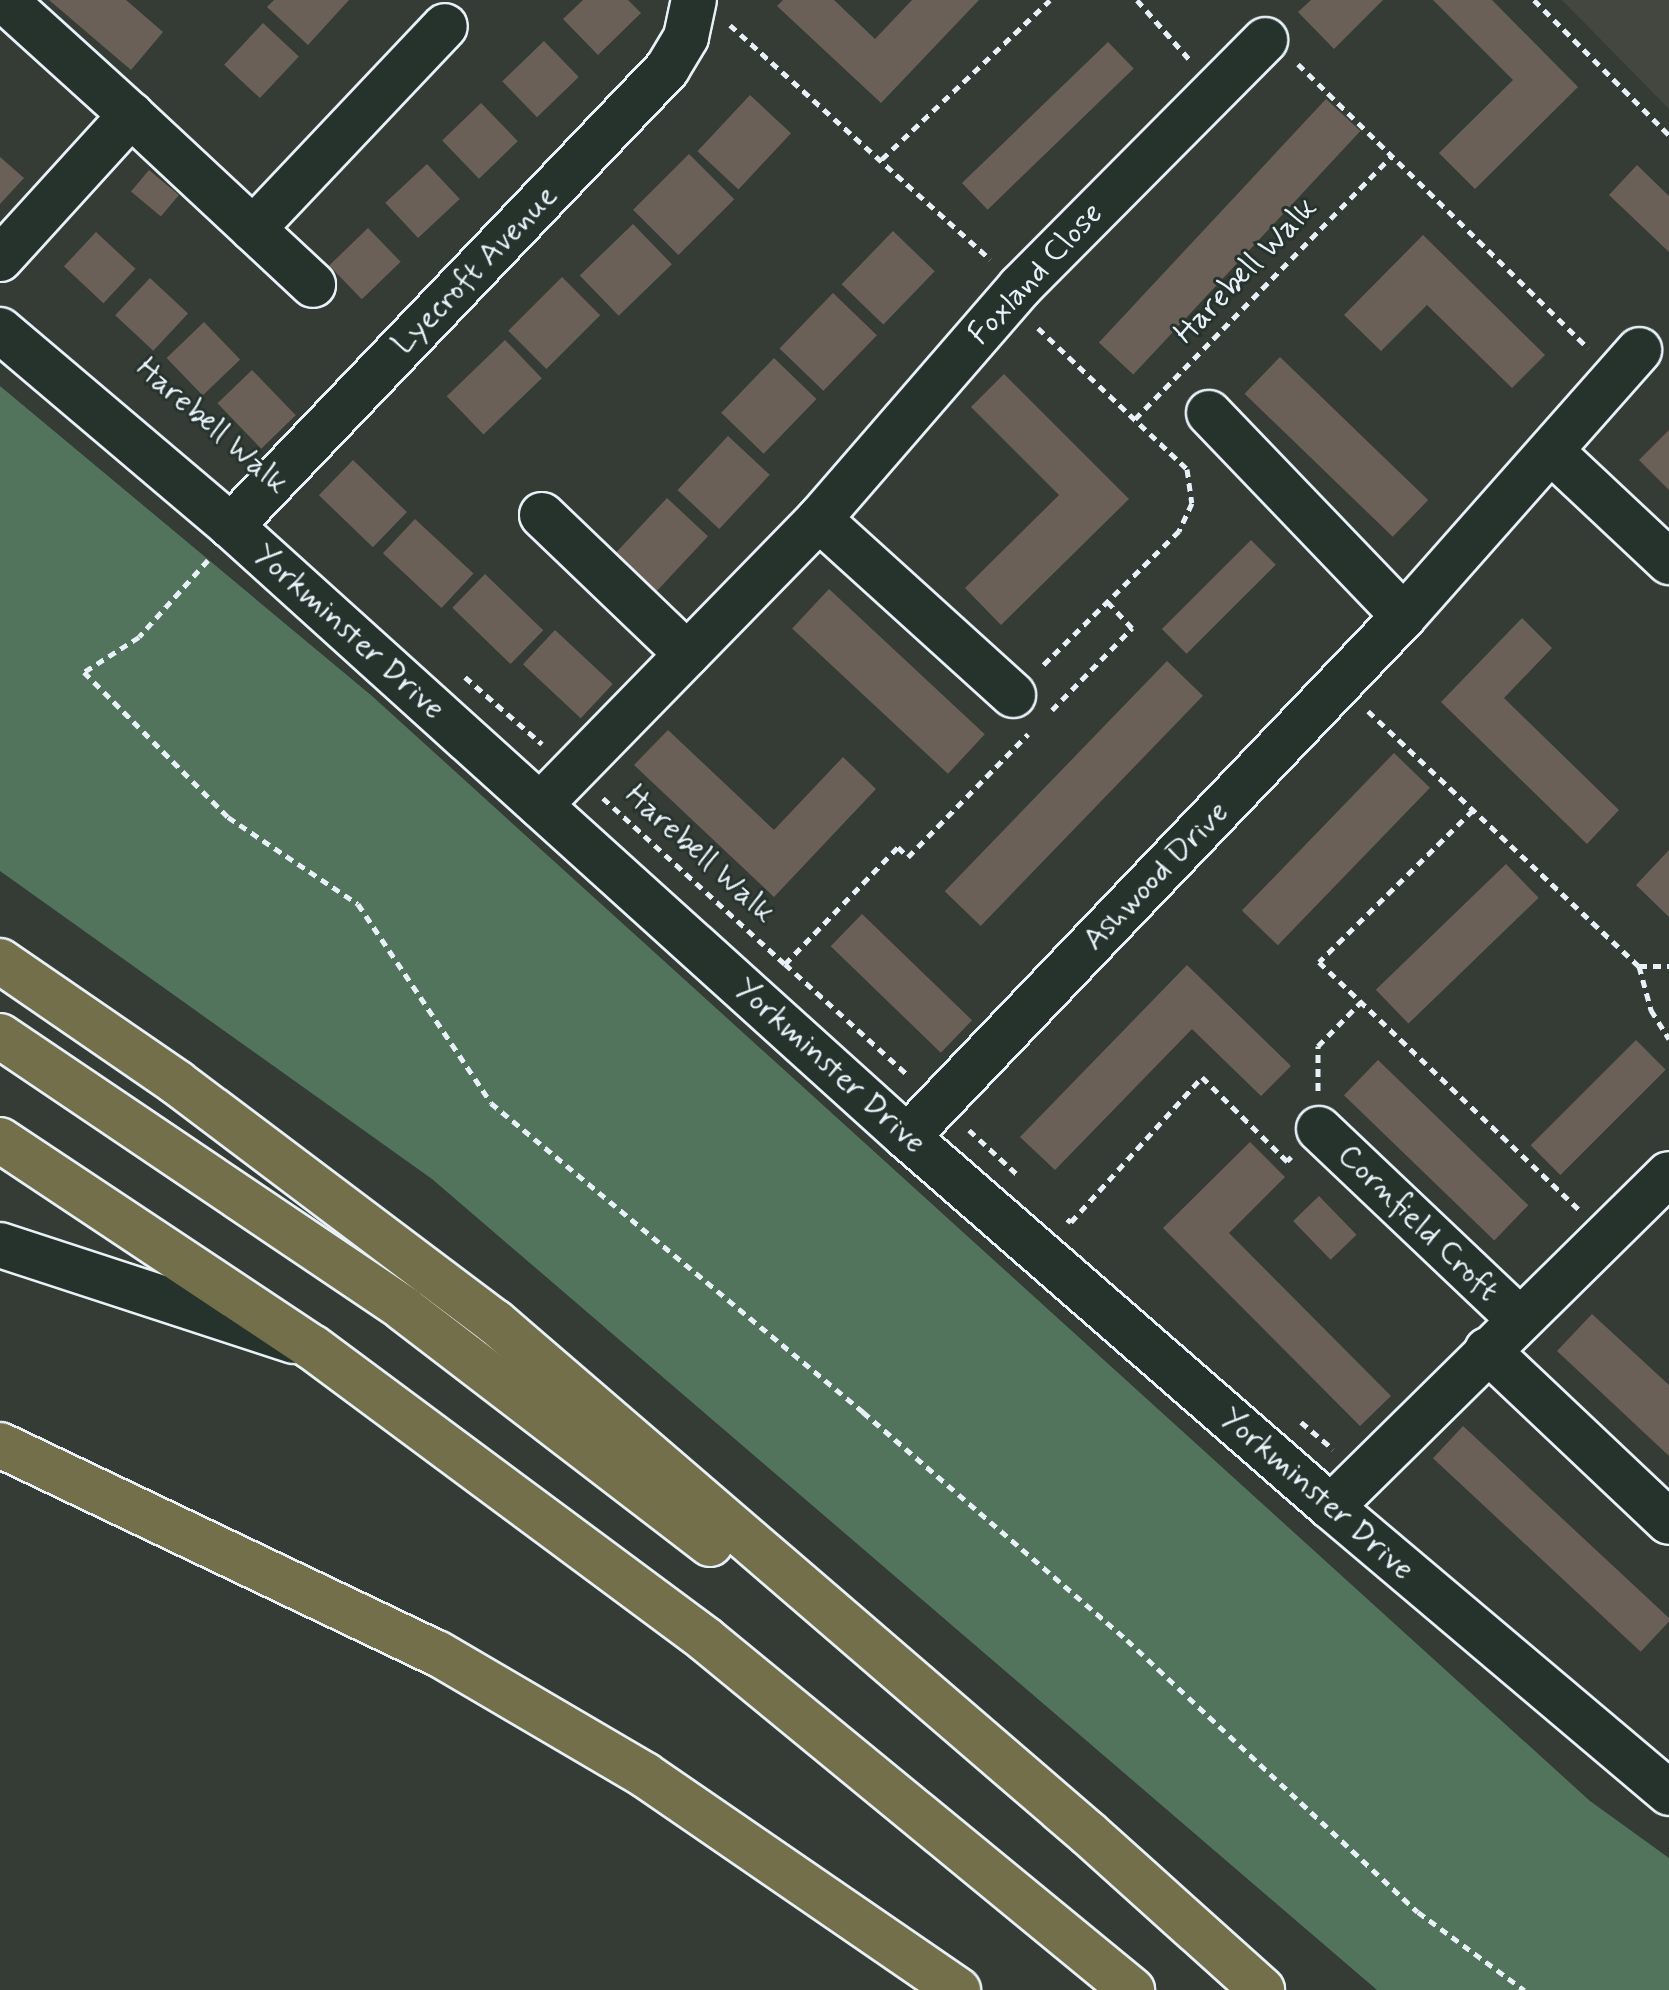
<!DOCTYPE html>
<html>
<head>
<meta charset="utf-8">
<style>
  body { margin:0 }
  #map { position:relative; width:1669px; height:1990px; overflow:hidden; background:#343c35; font-family:Mynerve,sans-serif }
  div>[style] { position:absolute }
  [style*='--x'] { left:calc(var(--x)*1px); top:calc(var(--y)*1px); width:calc(var(--w)*1px); rotate:calc(var(--a)*1deg) }
  .built>* { inset:0; background:#44473f }
  .green>* { inset:0; background:#52735c }
  .building>* { inset:0; background:#6b6057; transform-origin:0 0 }
  .path>* { height:5px; margin-top:-2.5px; transform-origin:0; background:repeating-linear-gradient(90deg,#e8f1f8 0 8px,transparent 0 14px) }
  .roads { filter:drop-shadow(2px 0 #e8f1f8) drop-shadow(-2px 0 #e8f1f8) drop-shadow(0 2px #e8f1f8) drop-shadow(0 -2px #e8f1f8) }
  .minor>* { height:44px; margin:-22px; padding:0 22px; transform-origin:22px; border-radius:22px; background:#26332d }
  .highway>* { height:44px; margin:-22px; padding:0 22px; transform-origin:22px; border-radius:22px; background:#726f4a }
  span { translate:-50% -50%; white-space:nowrap; text-align:center; line-height:1.15; -webkit-text-stroke:6px #26332d; paint-order:stroke }
  .street-label { font-size:32px; color:#e8f1f8 }
</style>
</head>
<body>
<div id="map">
  <div class="built">
    <div style="clip-path:polygon(1562px 0,1669px 0,1669px 109px)"></div>
  </div>
  <div class="green">
    <div style="clip-path:polygon(0 386px,372px 696px,1590px 1801px,1669px 1858px,1669px 1990px,1377px 1990px,432px 1179px,0 871px)"></div>
  </div>
  <div class="building">
    <div style="clip-path:polygon(49px 0,126px 0,163px 32px,131px 70px)"></div>
    <div style="clip-path:polygon(274px 0,349px 0,308px 45px,267px 7px)"></div>
    <div style="clip-path:polygon(583px 0,628px 0,641px 13px,598px 55px,563px 19px)"></div>
    <div style="clip-path:polygon(783px 0,834px 0,875px 39px,912px 0,979px 0,881px 103px,777px 6px)"></div>
    <div style="clip-path:polygon(1311px 0,1383px 0,1334px 49px,1298px 12px)"></div>
    <div style="clip-path:polygon(1433px 0,1492px 0,1578px 87px,1475px 189px,1439px 153px,1513px 80px)"></div>
    <div style="left:263px;top:23px;width:49px;height:57px;rotate:43deg"></div>
    <div style="left:544px;top:41px;width:50px;height:58px;rotate:46deg"></div>
    <div style="left:1108px;top:42px;width:37px;height:203px;rotate:46deg"></div>
    <div style="left:750px;top:95px;width:56px;height:77px;rotate:43deg"></div>
    <div style="left:1326px;top:99px;width:47px;height:333px;rotate:43deg"></div>
    <div style="left:481px;top:103px;width:53px;height:54px;rotate:46deg"></div>
    <div style="left:689px;top:154px;width:64px;height:79px;rotate:45deg"></div>
    <div style="clip-path:polygon(0 157px,24px 178px,0 204px)"></div>
    <div style="left:427px;top:164px;width:48px;height:57px;rotate:47deg"></div>
    <div style="clip-path:polygon(1637px 165px,1669px 196px,1669px 252px,1609px 195px)"></div>
    <div style="left:149px;top:170px;width:39px;height:28px;rotate:40deg"></div>
    <div style="left:633px;top:224px;width:56px;height:74px;rotate:46deg"></div>
    <div style="left:368px;top:228px;width:47px;height:54px;rotate:46deg"></div>
    <div style="left:893px;top:231px;width:58px;height:74px;rotate:44deg"></div>
    <div style="left:96px;top:232px;width:54px;height:47px;rotate:43deg"></div>
    <div style="clip-path:polygon(1423px 235px,1545px 355px,1512px 388px,1427px 305px,1381px 351px,1344px 315px)"></div>
    <div style="left:562px;top:277px;width:54px;height:76px;rotate:45deg"></div>
    <div style="left:150px;top:278px;width:52px;height:51px;rotate:43deg"></div>
    <div style="left:833px;top:293px;width:61px;height:77px;rotate:44deg"></div>
    <div style="left:204px;top:322px;width:52px;height:52px;rotate:46deg"></div>
    <div style="left:505px;top:340px;width:53px;height:81px;rotate:46deg"></div>
    <div style="left:1280px;top:357px;width:206px;height:51px;rotate:44deg"></div>
    <div style="left:774px;top:358px;width:59px;height:76px;rotate:44deg"></div>
    <div style="left:252px;top:370px;width:63px;height:48px;rotate:46deg"></div>
    <div style="clip-path:polygon(1004px 374px,1129px 499px,1001px 625px,965px 588px,1059px 495px,971px 407px)"></div>
    <div style="clip-path:polygon(1669px 430px,1669px 490px,1639px 460px)"></div>
    <div style="left:728px;top:436px;width:57px;height:74px;rotate:43deg"></div>
    <div style="left:353px;top:460px;width:75px;height:49px;rotate:44deg"></div>
    <div style="left:667px;top:498px;width:56px;height:76px;rotate:43deg"></div>
    <div style="left:415px;top:519px;width:80px;height:47px;rotate:43deg"></div>
    <div style="left:1251px;top:540px;width:35px;height:126px;rotate:45deg"></div>
    <div style="left:485px;top:574px;width:81px;height:47px;rotate:44deg"></div>
    <div style="left:829px;top:589px;width:213px;height:54px;rotate:43deg"></div>
    <div style="clip-path:polygon(1522px 618px,1552px 648px,1504px 698px,1619px 810px,1587px 844px,1441px 702px)"></div>
    <div style="left:555px;top:630px;width:79px;height:47px;rotate:43deg"></div>
    <div style="left:1167px;top:661px;width:50px;height:320px;rotate:44deg"></div>
    <div style="clip-path:polygon(668px 730px,774px 830px,843px 757px,876px 789px,774px 897px,634px 765px)"></div>
    <div style="left:1394px;top:753px;width:50px;height:219px;rotate:44deg"></div>
    <div style="clip-path:polygon(1669px 850px,1669px 917px,1636px 885px)"></div>
    <div style="left:1506px;top:864px;width:47px;height:181px;rotate:46deg"></div>
    <div style="left:862px;top:914px;width:153px;height:45px;rotate:44deg"></div>
    <div style="clip-path:polygon(1187px 965px,1291px 1066px,1261px 1096px,1192px 1029px,1055px 1170px,1020px 1137px)"></div>
    <div style="left:1636px;top:1040px;width:42px;height:149px;rotate:45deg"></div>
    <div style="left:1378px;top:1060px;width:209px;height:49px;rotate:44deg"></div>
    <div style="clip-path:polygon(1250px 1142px,1285px 1177px,1229px 1233px,1391px 1396px,1360px 1426px,1163px 1228px)"></div>
    <div style="left:1319px;top:1196px;width:54px;height:36px;rotate:46deg"></div>
    <div style="clip-path:polygon(1592px 1314px,1669px 1385px,1669px 1456px,1557px 1351px)"></div>
    <div style="left:1463px;top:1426px;width:284px;height:44px;rotate:43deg"></div>
  </div>
  <div class="path">
    <div style="--x:1137;--y:0;--w:79;--a:48.6"></div>
    <div style="--x:1534;--y:0;--w:191;--a:45"></div>
    <div style="--x:730;--y:25;--w:350;--a:42"></div>
    <div style="--x:1298;--y:64;--w:406;--a:44.4"></div>
    <div style="--x:882;--y:159;--w:231;--a:-43.4"></div>
    <div style="--x:1038;--y:328;--w:205;--a:43.4"></div>
    <div style="--x:1187;--y:469;--w:34;--a:82"></div>
    <div style="--x:1192;--y:503;--w:31;--a:115"></div>
    <div style="--x:1179;--y:531;--w:195;--a:135.4"></div>
    <div style="--x:1135;--y:419;--w:368;--a:-45.7"></div>
    <div style="--x:208;--y:560;--w:103;--a:131.9"></div>
    <div style="--x:139;--y:637;--w:65;--a:147.5"></div>
    <div style="--x:84;--y:672;--w:204;--a:45.2"></div>
    <div style="--x:228;--y:817;--w:156;--a:33.8"></div>
    <div style="--x:358;--y:904;--w:239;--a:56.2"></div>
    <div style="--x:491;--y:1103;--w:484;--a:39.7"></div>
    <div style="--x:863;--y:1412;--w:349;--a:40.8"></div>
    <div style="--x:1127;--y:1640;--w:398;--a:43.1"></div>
    <div style="--x:1418;--y:1912;--w:132;--a:36.3"></div>
    <div style="--x:465;--y:677;--w:102;--a:41"></div>
    <div style="--x:1052;--y:710;--w:115;--a:-45.7"></div>
    <div style="--x:1132;--y:628;--w:35;--a:-133"></div>
    <div style="--x:1368;--y:711;--w:372;--a:43.3"></div>
    <div style="--x:1639;--y:966;--w:30;--a:0"></div>
    <div style="--x:603;--y:798;--w:246;--a:42.4"></div>
    <div style="--x:785;--y:964;--w:163;--a:-46"></div>
    <div style="--x:898;--y:847;--w:14;--a:45"></div>
    <div style="--x:908;--y:857;--w:172;--a:-45.7"></div>
    <div style="--x:1473;--y:810;--w:216;--a:135.4"></div>
    <div style="--x:1319;--y:962;--w:358;--a:43.6"></div>
    <div style="--x:785;--y:964;--w:166;--a:42.1"></div>
    <div style="--x:1639;--y:966;--w:46;--a:74.7"></div>
    <div style="--x:1651;--y:1010;--w:34;--a:58"></div>
    <div style="--x:1318;--y:1091;--w:45;--a:-90"></div>
    <div style="--x:1318;--y:1046;--w:62;--a:-45.7"></div>
    <div style="--x:969;--y:1130;--w:67;--a:42.6"></div>
    <div style="--x:1067;--y:1219;--w:5;--a:37"></div>
    <div style="--x:1071;--y:1222;--w:195;--a:-47.9"></div>
    <div style="--x:1202;--y:1077;--w:120;--a:44.7"></div>
    <div style="--x:1287;--y:1161;--w:6;--a:-45"></div>
    <div style="--x:1301;--y:1422;--w:42;--a:40.2"></div>
  </div>
  <div class="roads">
    <div class="minor">
      <div style="--x:131;--y:115;--w:249;--a:43"></div>
      <div style="--x:253;--y:229;--w:279;--a:-46.6"></div>
      <div style="--x:0;--y:259;--w:195;--a:-47.7"></div>
      <div style="--x:131;--y:115;--w:171;--a:-137.8"></div>
      <div style="--x:0;--y:330;--w:303;--a:40.3"></div>
      <div style="--x:231;--y:526;--w:911;--a:42.11"></div>
      <div style="--x:907;--y:1137;--w:563;--a:41.11"></div>
      <div style="--x:1331;--y:1507;--w:443;--a:40.2"></div>
      <div style="--x:1209;--y:413;--w:281;--a:46.2"></div>
      <div style="--x:1552;--y:452;--w:161;--a:43.2"></div>
      <div style="--x:542;--y:515;--w:201;--a:43.8"></div>
      <div style="--x:819;--y:519;--w:262;--a:42.2"></div>
      <div style="--x:231;--y:526;--w:632;--a:-46.35"></div>
      <div style="--x:667;--y:69;--w:37;--a:-59"></div>
      <div style="--x:686;--y:37;--w:38;--a:-78"></div>
      <div style="--x:540;--y:805;--w:400;--a:-45.7"></div>
      <div style="--x:819;--y:519;--w:307;--a:-49.1"></div>
      <div style="--x:1020;--y:287;--w:348;--a:-45.2"></div>
      <div style="--x:1319;--y:1129;--w:274;--a:43.5"></div>
      <div style="--x:907;--y:1137;--w:720;--a:-46.35"></div>
      <div style="--x:1404;--y:616;--w:355;--a:-48.5"></div>
      <div style="--x:0;--y:1245;--w:309;--a:18.1"></div>
      <div style="--x:1487;--y:1350;--w:250;--a:43.4"></div>
      <div style="--x:1331;--y:1507;--w:474;--a:-44.6"></div>
    </div>
    <div class="highway">
      <div style="--x:0;--y:961;--w:214;--a:34.5"></div>
      <div style="--x:176;--y:1082;--w:399;--a:37"></div>
      <div style="--x:495;--y:1322;--w:784;--a:40.76"></div>
      <div style="--x:1089;--y:1834;--w:233;--a:42"></div>
      <div style="--x:0;--y:1036;--w:488;--a:34"></div>
      <div style="--x:404;--y:1309;--w:386;--a:37.5"></div>
      <div style="--x:0;--y:1140;--w:374;--a:33.6"></div>
      <div style="--x:312;--y:1347;--w:490;--a:36.6"></div>
      <div style="--x:705;--y:1639;--w:553;--a:39.42"></div>
      <div style="--x:0;--y:1445;--w:484;--a:25.5"></div>
      <div style="--x:437;--y:1653;--w:241;--a:30.4"></div>
      <div style="--x:645;--y:1775;--w:380;--a:34.5"></div>
    </div>
  </div>
  <div class="street-label">
    <span style="left:475px;top:270px;rotate:-46deg">Lyecroft Avenue</span>
    <span style="left:1246px;top:271px;rotate:-46deg">Harebell Walk</span>
    <span style="left:1036px;top:274px;rotate:-47deg">Foxland Close</span>
    <span style="left:212px;top:426px;rotate:41deg">Harebell Walk</span>
    <span style="left:349px;top:632px;rotate:42deg">Yorkminster Drive</span>
    <span style="left:700px;top:854px;rotate:42deg">Harebell Walk</span>
    <span style="left:1156px;top:876px;rotate:-46deg">Ashwood Drive</span>
    <span style="left:830px;top:1066px;rotate:42deg">Yorkminster Drive</span>
    <span style="left:1418px;top:1223px;rotate:44deg">Cornfield Croft</span>
    <span style="left:1317px;top:1494px;rotate:41deg">Yorkminster Drive</span>
  </div>
</div>
</body>
</html>
